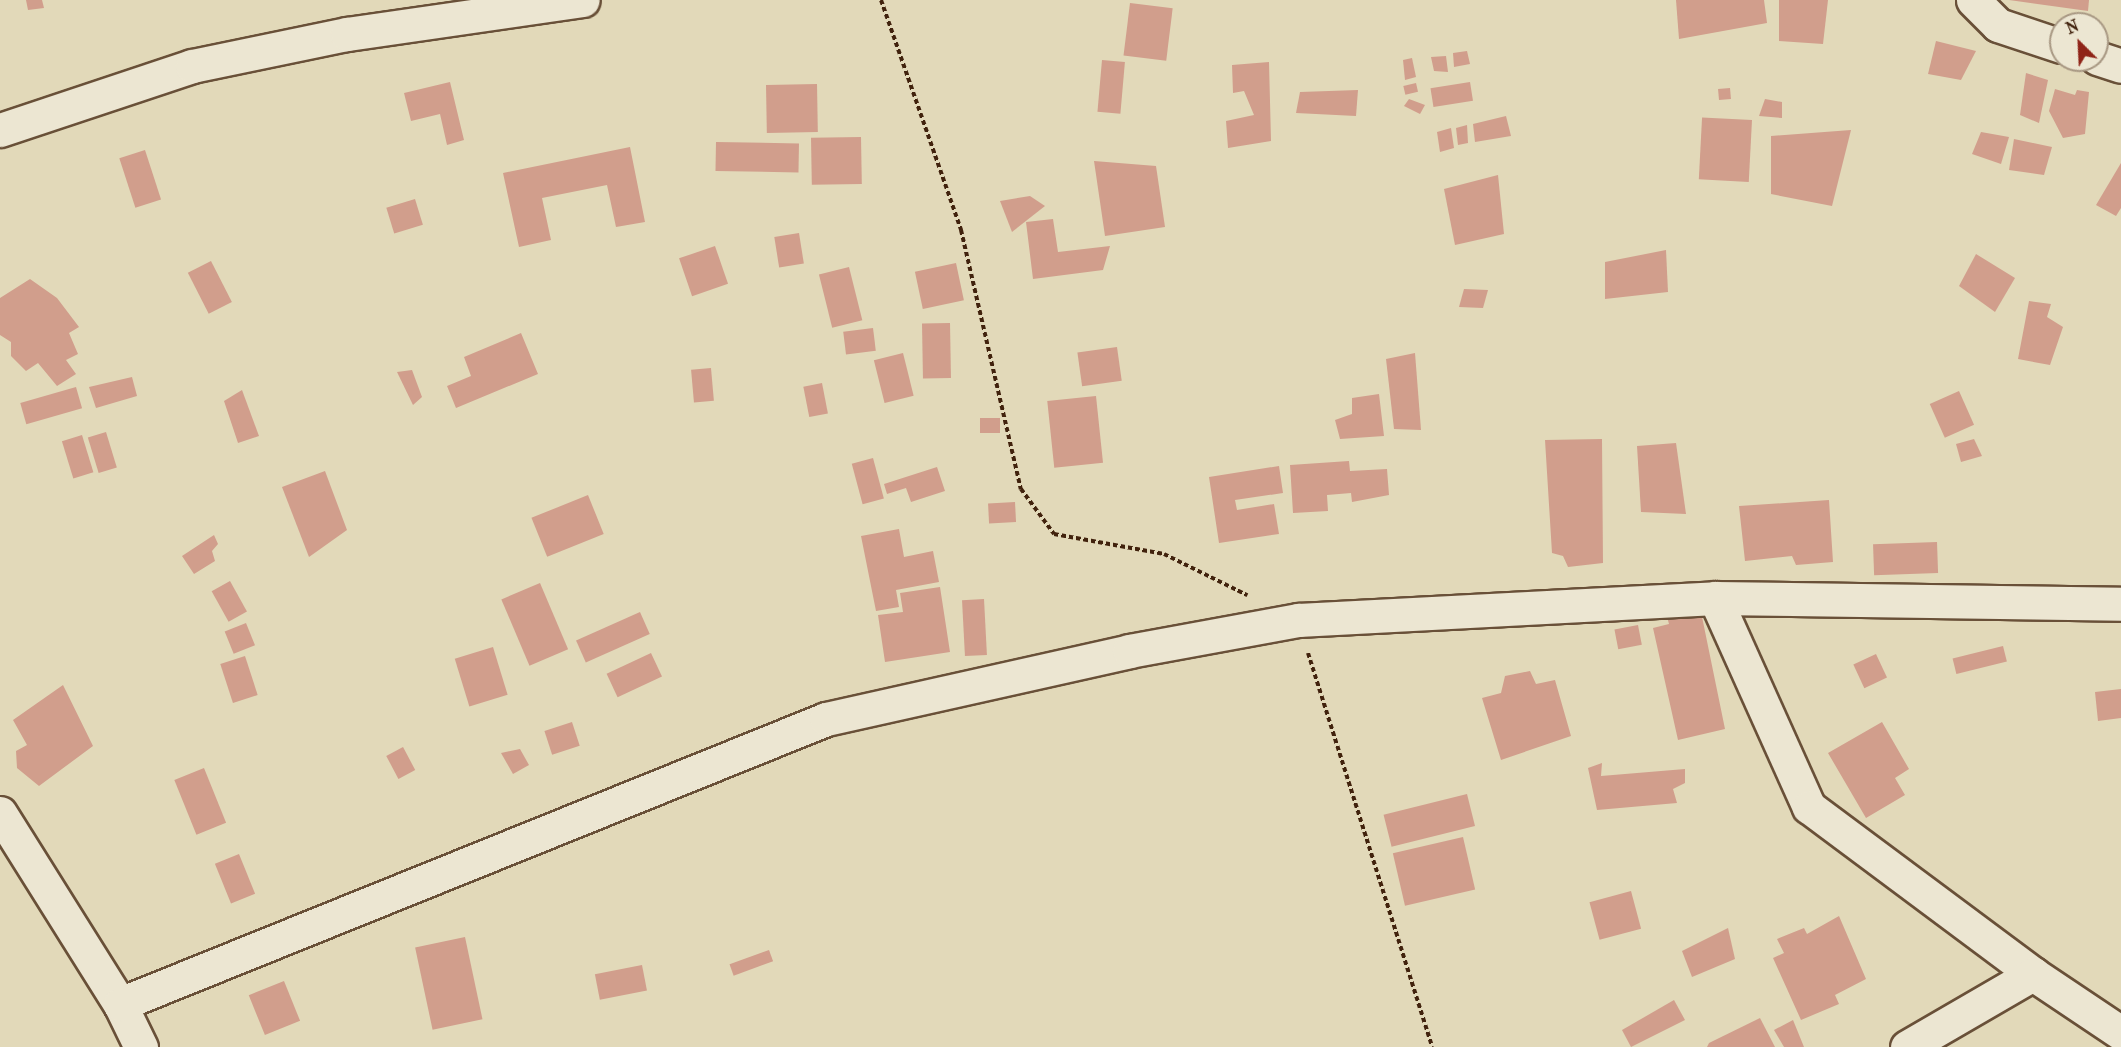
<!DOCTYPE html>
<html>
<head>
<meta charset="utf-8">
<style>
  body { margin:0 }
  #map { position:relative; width:2121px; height:1047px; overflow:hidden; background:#e2d9b9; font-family:"IM FELL French Canon",serif }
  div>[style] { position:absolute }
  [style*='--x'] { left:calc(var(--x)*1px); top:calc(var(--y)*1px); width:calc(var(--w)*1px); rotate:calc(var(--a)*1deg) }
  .building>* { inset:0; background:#d19e8c; transform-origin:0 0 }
  .path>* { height:4px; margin-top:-2px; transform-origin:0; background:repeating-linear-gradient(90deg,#41220d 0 4.5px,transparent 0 7.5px) }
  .roads { filter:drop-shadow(2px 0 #695038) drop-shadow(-2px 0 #695038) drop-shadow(0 2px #695038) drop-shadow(0 -2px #695038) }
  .street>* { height:33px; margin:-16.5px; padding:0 16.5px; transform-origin:16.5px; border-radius:16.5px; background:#ece6d2 }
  span { translate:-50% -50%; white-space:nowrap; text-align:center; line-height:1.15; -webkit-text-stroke:4.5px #ece6d2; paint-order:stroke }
  .north { position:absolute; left:2049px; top:12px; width:60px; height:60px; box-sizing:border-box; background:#ece6d2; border:2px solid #a89883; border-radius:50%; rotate:336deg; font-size:16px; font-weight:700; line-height:24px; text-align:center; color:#41220d }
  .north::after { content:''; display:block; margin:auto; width:21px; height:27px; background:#8f2418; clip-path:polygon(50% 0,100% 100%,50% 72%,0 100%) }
</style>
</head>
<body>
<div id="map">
  <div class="building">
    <div style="clip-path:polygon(26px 0,42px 0,44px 8px,28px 10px)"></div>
    <div style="clip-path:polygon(1676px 0,1764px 0,1767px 23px,1679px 39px)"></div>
    <div style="clip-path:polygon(1779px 0,1828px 0,1823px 44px,1779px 41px)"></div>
    <div style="clip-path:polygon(2009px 0,2089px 0,2088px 11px)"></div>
    <div style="left:1130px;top:3px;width:43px;height:53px;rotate:7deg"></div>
    <div style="clip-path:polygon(1936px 41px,1976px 51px,1961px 80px,1928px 74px)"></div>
    <div style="clip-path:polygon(1467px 51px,1470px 64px,1454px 67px,1453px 53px)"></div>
    <div style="clip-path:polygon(1446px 56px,1448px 72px,1434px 71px,1431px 57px)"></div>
    <div style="clip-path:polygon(1412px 58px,1416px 77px,1405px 80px,1403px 60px)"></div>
    <div style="left:1102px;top:60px;width:23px;height:52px;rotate:5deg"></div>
    <div style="clip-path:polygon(1269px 62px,1271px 141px,1228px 148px,1226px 121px,1254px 115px,1244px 91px,1233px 93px,1232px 65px)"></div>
    <div style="clip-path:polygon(2026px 73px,2048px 80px,2039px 123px,2020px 115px)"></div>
    <div style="clip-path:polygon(450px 82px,464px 140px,447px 145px,440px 114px,411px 121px,404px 93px)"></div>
    <div style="left:1470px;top:82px;width:19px;height:40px;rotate:81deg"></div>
    <div style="left:1416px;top:83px;width:9px;height:13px;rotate:77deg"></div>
    <div style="left:817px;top:84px;width:48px;height:51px;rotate:89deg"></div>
    <div style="left:1730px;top:88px;width:11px;height:12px;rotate:85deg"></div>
    <div style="clip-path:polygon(2055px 89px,2075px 95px,2077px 90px,2089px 92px,2085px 134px,2063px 138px,2049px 111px)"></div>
    <div style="clip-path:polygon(1358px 90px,1356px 116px,1296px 113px,1300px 92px)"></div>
    <div style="clip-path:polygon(1409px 99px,1425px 105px,1420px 114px,1404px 106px)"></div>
    <div style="clip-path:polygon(1765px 99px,1782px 102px,1782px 118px,1759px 116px)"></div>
    <div style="clip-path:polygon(1506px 116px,1511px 136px,1475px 142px,1473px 124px)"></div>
    <div style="left:1752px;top:120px;width:62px;height:50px;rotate:93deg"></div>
    <div style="clip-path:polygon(1467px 125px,1468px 143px,1458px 145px,1456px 128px)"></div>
    <div style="clip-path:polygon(1451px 128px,1454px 148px,1440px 152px,1437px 132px)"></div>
    <div style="clip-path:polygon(1851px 130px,1832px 206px,1771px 194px,1771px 136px)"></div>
    <div style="clip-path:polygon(1981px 132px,2009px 137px,2001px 164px,1972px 154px)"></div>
    <div style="left:861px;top:137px;width:47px;height:50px;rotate:89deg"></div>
    <div style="clip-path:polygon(2014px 139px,2052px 147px,2044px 175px,2009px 170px)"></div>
    <div style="left:716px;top:142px;width:83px;height:29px;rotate:1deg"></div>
    <div style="clip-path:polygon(630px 147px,645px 222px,616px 227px,607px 185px,542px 198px,551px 240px,519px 247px,503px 173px)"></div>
    <div style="left:145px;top:150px;width:52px;height:27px;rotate:72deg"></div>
    <div style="clip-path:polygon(1094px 161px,1156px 166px,1165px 227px,1105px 236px)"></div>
    <div style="clip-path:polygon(2121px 163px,2121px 208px,2116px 216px,2096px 205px)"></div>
    <div style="clip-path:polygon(1498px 175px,1504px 234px,1455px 245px,1444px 189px)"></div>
    <div style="clip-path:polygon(1030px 196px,1045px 206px,1012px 232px,1000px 201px)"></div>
    <div style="left:415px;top:199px;width:27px;height:30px;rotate:73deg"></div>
    <div style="clip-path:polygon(1053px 219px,1058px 252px,1110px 246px,1103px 270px,1033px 279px,1026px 222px)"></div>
    <div style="left:799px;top:233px;width:31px;height:25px;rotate:81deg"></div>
    <div style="left:715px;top:246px;width:40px;height:38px;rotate:71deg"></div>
    <div style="clip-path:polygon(1666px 250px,1668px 292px,1605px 299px,1605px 262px)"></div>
    <div style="clip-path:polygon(1976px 254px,2015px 278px,1995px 312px,1959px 286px)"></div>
    <div style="left:211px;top:261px;width:46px;height:26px;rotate:63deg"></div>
    <div style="left:956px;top:263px;width:38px;height:42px;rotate:78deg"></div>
    <div style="left:849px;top:267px;width:55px;height:31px;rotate:76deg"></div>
    <div style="clip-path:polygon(30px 279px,57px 298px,79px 327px,69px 333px,78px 354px,66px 360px,76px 374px,57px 386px,38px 363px,26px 371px,11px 356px,11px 342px,0 335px,0 298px)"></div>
    <div style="clip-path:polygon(1464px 289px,1488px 290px,1483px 308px,1459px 307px)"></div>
    <div style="clip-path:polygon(2029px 301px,2051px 304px,2047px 317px,2063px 327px,2050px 365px,2018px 359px)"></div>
    <div style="left:950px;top:323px;width:55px;height:28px;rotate:89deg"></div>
    <div style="left:873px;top:328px;width:23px;height:30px;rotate:83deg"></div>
    <div style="clip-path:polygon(521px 333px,538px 374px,456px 408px,447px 386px,471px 376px,464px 357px)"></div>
    <div style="left:1117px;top:347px;width:34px;height:40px;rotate:82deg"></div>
    <div style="left:903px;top:353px;width:44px;height:30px;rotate:76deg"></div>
    <div style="clip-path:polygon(1415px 353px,1421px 430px,1394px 429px,1386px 359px)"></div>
    <div style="left:711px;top:368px;width:33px;height:20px;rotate:85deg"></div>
    <div style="clip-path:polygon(412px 370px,422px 397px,413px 405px,397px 372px)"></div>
    <div style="clip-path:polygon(132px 377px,137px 396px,96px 408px,89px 387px)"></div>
    <div style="left:822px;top:383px;width:31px;height:19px;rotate:79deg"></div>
    <div style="left:76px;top:387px;width:22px;height:58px;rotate:74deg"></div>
    <div style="clip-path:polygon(242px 390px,259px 436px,238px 443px,224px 401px)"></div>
    <div style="left:1959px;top:391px;width:37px;height:32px;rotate:66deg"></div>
    <div style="clip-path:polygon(1379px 394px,1384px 436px,1340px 439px,1335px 420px,1352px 414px,1352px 398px)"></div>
    <div style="left:1096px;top:396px;width:67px;height:49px;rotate:84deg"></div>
    <div style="left:1000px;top:418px;width:15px;height:20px;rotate:90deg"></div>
    <div style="left:106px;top:432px;width:37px;height:19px;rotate:73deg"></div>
    <div style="left:82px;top:435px;width:39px;height:21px;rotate:73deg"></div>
    <div style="clip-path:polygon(1602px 439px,1603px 563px,1568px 567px,1563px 556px,1552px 553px,1545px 440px)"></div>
    <div style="clip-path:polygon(1974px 439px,1982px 456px,1961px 462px,1956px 444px)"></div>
    <div style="clip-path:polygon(1676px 443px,1686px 514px,1641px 512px,1637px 446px)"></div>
    <div style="left:873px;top:458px;width:42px;height:22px;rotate:75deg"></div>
    <div style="clip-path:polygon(1349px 461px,1350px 471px,1387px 469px,1389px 495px,1352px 502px,1351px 493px,1327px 495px,1328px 511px,1293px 513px,1290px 465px)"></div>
    <div style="clip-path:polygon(1279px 466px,1283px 493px,1235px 500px,1237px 510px,1274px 504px,1279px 534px,1219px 543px,1209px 477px)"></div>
    <div style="clip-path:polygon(937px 467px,945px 491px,911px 502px,906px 488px,887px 494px,884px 484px)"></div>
    <div style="clip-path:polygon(325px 471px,347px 530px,309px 557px,282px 487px)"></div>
    <div style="left:588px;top:495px;width:42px;height:61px;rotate:68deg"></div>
    <div style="clip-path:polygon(1829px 500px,1833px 562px,1796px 565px,1792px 556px,1745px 561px,1739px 506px)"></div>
    <div style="left:1015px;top:502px;width:20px;height:27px;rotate:87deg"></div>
    <div style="clip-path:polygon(899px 529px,904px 557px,933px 551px,939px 582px,896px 590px,899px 607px,876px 611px,861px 536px)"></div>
    <div style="clip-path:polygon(214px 535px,218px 544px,212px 551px,215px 561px,194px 574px,182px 556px)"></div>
    <div style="left:1937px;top:542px;width:31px;height:64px;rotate:88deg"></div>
    <div style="left:230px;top:581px;width:35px;height:21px;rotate:61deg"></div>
    <div style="left:540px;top:583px;width:72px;height:42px;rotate:67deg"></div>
    <div style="clip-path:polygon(940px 587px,950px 652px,885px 662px,878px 615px,903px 612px,900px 593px)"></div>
    <div style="left:984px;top:599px;width:56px;height:22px;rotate:87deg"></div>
    <div style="clip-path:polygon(1700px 607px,1725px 729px,1678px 740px,1653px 628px,1669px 624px,1666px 613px)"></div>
    <div style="left:640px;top:612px;width:24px;height:70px;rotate:66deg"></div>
    <div style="left:246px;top:623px;width:24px;height:23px;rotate:68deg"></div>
    <div style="left:1638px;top:625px;width:20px;height:24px;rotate:79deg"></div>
    <div style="left:2003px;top:646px;width:16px;height:52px;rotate:76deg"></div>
    <div style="left:493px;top:647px;width:50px;height:40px;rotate:73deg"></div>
    <div style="left:651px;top:653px;width:26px;height:49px;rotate:65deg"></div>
    <div style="left:1876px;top:654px;width:26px;height:25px;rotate:65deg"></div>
    <div style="left:245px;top:656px;width:41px;height:26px;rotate:72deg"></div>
    <div style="clip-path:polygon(1530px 671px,1536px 684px,1555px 680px,1571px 736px,1501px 760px,1482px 698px,1501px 693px,1505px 676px)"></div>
    <div style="clip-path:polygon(63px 685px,93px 746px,39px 786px,17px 768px,16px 751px,27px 745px,13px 720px)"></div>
    <div style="clip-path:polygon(2121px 689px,2121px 718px,2098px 721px,2095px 692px)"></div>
    <div style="left:572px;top:722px;width:25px;height:29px;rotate:72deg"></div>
    <div style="clip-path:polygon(1882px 722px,1909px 769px,1895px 778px,1905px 795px,1866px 818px,1828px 753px)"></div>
    <div style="left:403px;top:747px;width:26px;height:19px;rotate:62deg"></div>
    <div style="clip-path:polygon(520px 749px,529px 765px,513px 774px,501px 753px)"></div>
    <div style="clip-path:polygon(1602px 763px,1601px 776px,1685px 769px,1685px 783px,1673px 789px,1677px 803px,1597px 810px,1588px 768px)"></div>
    <div style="left:204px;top:768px;width:59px;height:32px;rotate:68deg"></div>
    <div style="left:1467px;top:794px;width:33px;height:86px;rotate:76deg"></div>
    <div style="left:1463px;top:837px;width:54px;height:72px;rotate:77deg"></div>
    <div style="left:239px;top:854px;width:43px;height:26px;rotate:68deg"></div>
    <div style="left:1631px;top:891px;width:39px;height:43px;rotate:75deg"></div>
    <div style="clip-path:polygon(1839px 916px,1866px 979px,1835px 995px,1839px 1004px,1801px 1020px,1773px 958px,1784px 953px,1777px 939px,1804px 928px,1807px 934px)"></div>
    <div style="clip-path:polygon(1728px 928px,1735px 959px,1692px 977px,1682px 951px)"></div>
    <div style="left:465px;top:937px;width:84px;height:51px;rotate:78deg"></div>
    <div style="left:769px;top:950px;width:12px;height:42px;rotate:70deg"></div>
    <div style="left:642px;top:965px;width:26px;height:48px;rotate:79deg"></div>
    <div style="left:284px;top:981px;width:43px;height:38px;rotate:68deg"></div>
    <div style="clip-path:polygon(1674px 1000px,1685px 1020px,1631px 1047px,1622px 1030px)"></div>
    <div style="clip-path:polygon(1760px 1018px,1775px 1047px,1707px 1047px,1709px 1043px)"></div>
    <div style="clip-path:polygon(1793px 1020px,1804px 1047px,1784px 1047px,1774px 1030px)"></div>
  </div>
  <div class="path">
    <div style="--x:881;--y:0;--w:244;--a:70.8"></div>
    <div style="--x:961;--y:230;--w:266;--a:77"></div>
    <div style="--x:1021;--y:489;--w:56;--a:53.7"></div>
    <div style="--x:1054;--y:534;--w:112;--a:10.3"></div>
    <div style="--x:1164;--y:554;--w:93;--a:26.3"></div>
    <div style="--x:1308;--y:653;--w:413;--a:72.5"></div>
  </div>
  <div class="roads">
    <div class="street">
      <div style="--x:1973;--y:0;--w:35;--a:45"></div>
      <div style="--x:1998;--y:25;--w:66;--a:18.4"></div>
      <div style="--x:2097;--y:58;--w:25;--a:18"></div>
      <div style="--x:0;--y:130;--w:202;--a:-18.4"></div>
      <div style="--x:192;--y:66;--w:158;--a:-11.7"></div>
      <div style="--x:347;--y:34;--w:238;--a:-8.2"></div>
      <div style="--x:1715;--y:598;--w:229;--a:65.8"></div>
      <div style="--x:1809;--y:807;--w:279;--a:36.7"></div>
      <div style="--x:2033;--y:974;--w:106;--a:33.8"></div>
      <div style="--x:0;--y:813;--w:226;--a:57.9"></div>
      <div style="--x:120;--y:1004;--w:48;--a:64"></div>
      <div style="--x:120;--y:1004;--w:761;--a:-21.98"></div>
      <div style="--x:826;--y:719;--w:311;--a:-12.6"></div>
      <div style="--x:1129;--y:651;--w:172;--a:-10.4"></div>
      <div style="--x:1298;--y:620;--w:418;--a:-3"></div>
      <div style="--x:1715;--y:598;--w:406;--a:0.8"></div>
      <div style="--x:1907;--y:1047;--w:146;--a:-30.1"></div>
    </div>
  </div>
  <div class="north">N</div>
</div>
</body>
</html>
